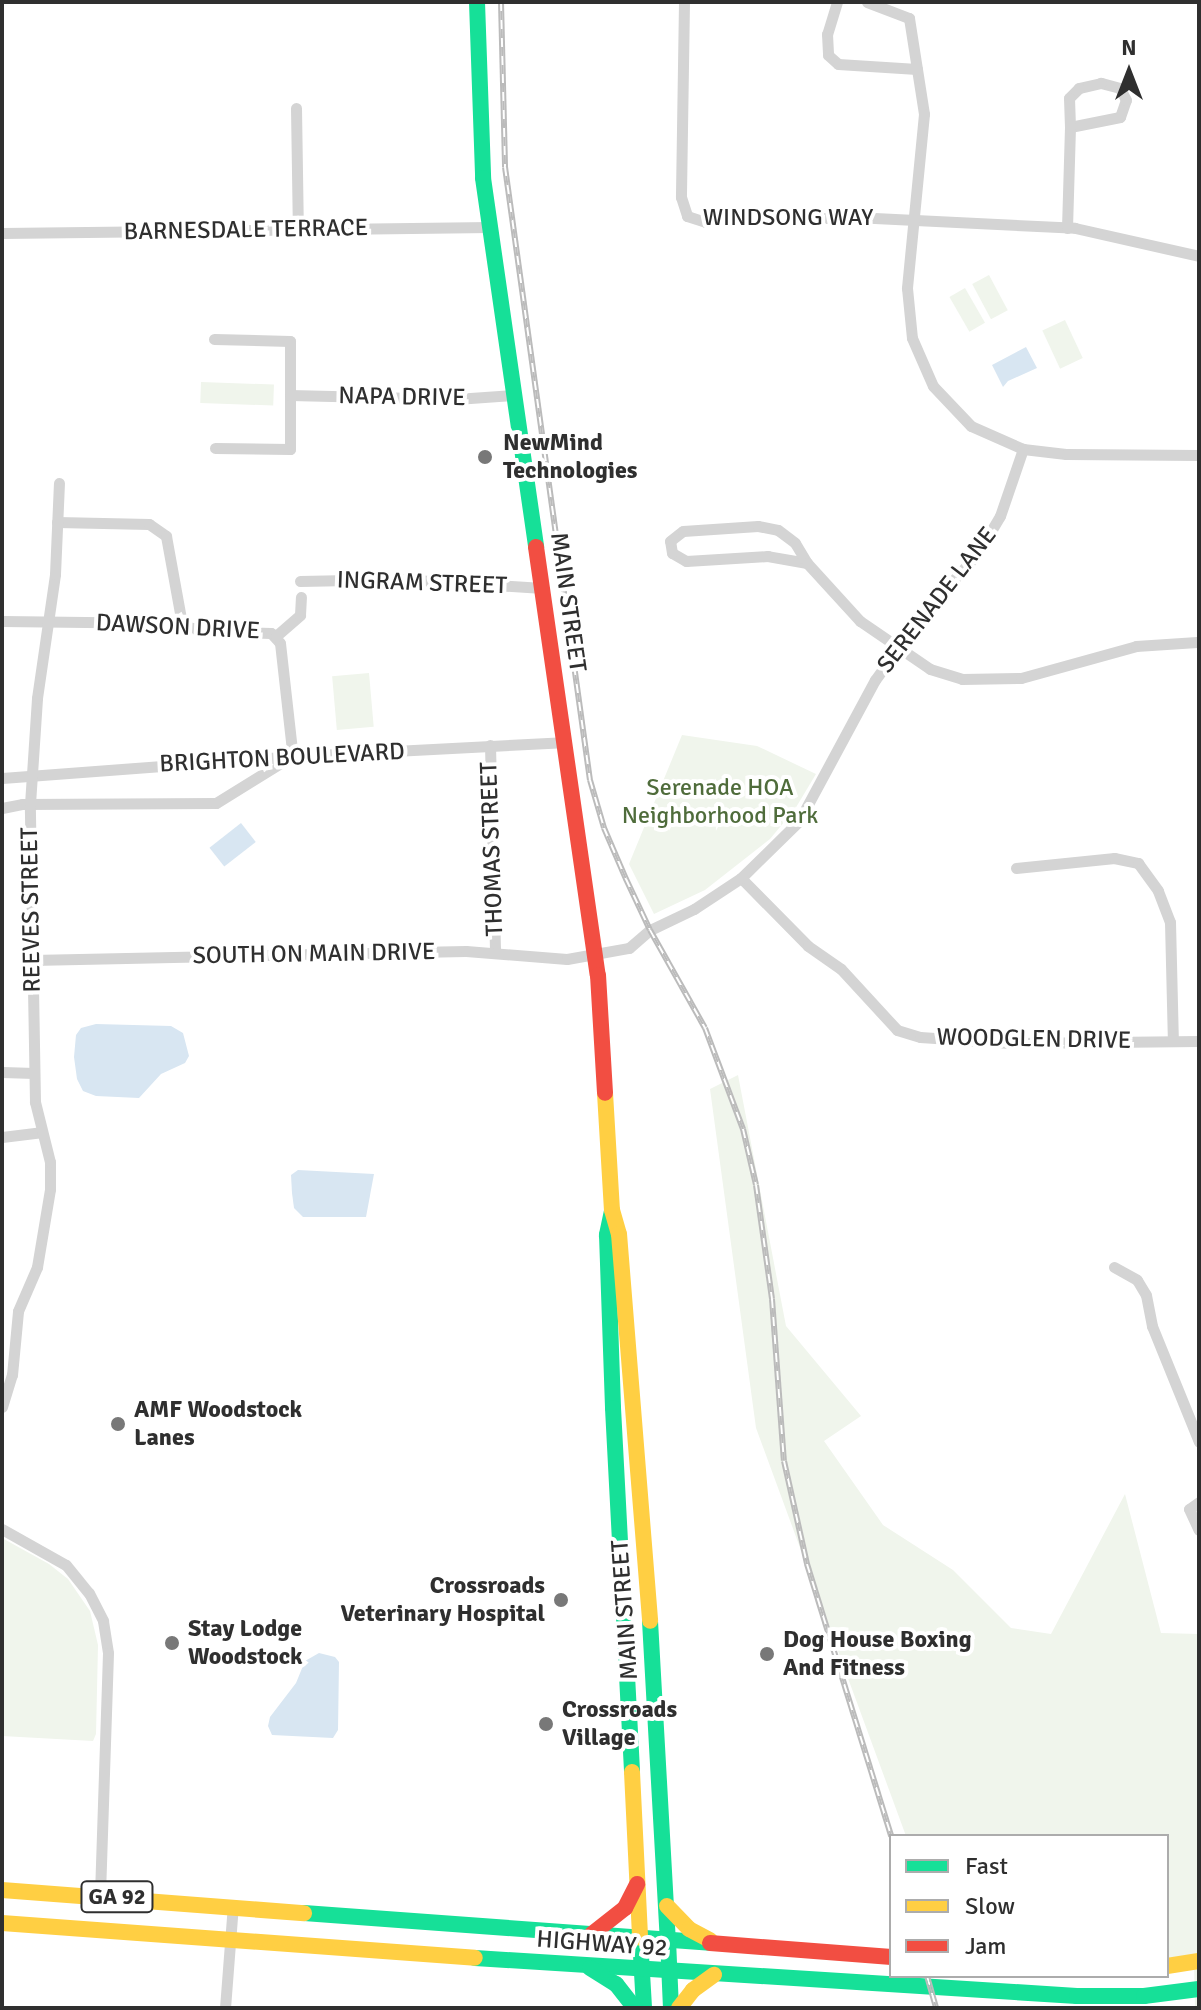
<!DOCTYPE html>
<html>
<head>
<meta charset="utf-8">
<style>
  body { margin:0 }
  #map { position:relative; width:1201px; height:2010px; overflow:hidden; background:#fff; font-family:Signika,sans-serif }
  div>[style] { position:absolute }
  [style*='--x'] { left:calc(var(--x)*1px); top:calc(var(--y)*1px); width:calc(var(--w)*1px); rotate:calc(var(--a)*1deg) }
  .green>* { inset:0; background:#f0f5ec; transform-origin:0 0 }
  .water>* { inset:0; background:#d8e6f2; transform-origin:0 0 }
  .street>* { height:11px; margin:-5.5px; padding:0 5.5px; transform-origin:5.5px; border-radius:5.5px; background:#d4d4d4 }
  .fast>* { height:16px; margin:-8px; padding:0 8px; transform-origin:8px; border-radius:8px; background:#16e098 }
  .slow>* { height:16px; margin:-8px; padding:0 8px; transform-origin:8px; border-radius:8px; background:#ffcf43 }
  .jam>* { height:16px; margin:-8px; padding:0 8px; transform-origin:8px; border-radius:8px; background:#f24e42 }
  .rail>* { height:6px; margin-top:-3px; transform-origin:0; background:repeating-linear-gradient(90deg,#fff 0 9px,#bbb 0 18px); box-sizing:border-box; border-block:2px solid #bbb }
  .dots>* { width:22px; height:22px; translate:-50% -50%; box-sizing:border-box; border:4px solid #fff; border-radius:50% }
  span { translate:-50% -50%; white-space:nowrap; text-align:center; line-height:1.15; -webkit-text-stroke:8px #fff; paint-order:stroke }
  .shield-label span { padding:2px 6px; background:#fff; border:2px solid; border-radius:6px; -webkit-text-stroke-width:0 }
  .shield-label { font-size:22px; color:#2f2f2f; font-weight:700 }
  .street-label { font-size:24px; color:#2f2f2f }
  .poi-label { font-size:24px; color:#2f2f2f; font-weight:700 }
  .left { translate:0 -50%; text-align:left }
  .right { translate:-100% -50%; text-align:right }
  .park-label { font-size:24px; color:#4f6c3b }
  .frame { position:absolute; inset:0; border:4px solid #2f2f2f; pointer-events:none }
  .legend { position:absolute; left:889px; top:1834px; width:280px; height:144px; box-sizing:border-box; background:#fff; border:2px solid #acacac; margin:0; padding:10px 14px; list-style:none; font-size:24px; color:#2f2f2f }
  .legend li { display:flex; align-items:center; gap:16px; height:40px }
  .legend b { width:40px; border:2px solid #acacac }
  .north { position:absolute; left:1089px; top:32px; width:80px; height:80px; -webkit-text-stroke:6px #fff; paint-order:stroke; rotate:0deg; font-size:22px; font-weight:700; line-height:32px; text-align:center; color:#2f2f2f }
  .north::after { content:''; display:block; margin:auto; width:28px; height:36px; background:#2f2f2f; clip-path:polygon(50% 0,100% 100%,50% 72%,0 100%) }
</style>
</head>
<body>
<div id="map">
  <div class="green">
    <div style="left:989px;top:275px;width:40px;height:19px;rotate:62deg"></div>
    <div style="left:965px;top:288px;width:40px;height:18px;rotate:60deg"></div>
    <div style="left:1065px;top:320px;width:42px;height:25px;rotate:65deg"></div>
    <div style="left:201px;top:382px;width:73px;height:21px;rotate:2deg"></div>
    <div style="left:369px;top:673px;width:54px;height:37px;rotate:85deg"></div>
    <div style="clip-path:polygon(682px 735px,757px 746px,816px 774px,795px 809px,770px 839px,705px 890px,654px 914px,629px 864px)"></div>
    <div style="clip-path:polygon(738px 1075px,786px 1326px,861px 1416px,824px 1441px,883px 1525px,953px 1570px,1011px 1628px,1051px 1634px,1125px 1494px,1161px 1633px,1199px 1634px,1199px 2008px,1195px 2008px,1194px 1962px,1167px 1972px,1167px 1836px,906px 1836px,756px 1428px,710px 1089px)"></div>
    <div style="clip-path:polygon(2px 1538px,49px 1564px,68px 1579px,90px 1611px,98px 1645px,96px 1734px,93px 1741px,2px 1736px)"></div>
  </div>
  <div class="water">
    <div style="clip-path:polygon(1026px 347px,1037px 368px,1008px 381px,1003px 387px,992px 365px)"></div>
    <div style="left:241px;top:823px;width:24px;height:40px;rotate:52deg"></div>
    <div style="clip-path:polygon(96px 1024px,171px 1026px,183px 1033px,189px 1056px,185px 1063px,161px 1074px,139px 1098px,96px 1096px,83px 1091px,77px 1079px,74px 1057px,76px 1035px,81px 1028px)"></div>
    <div style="clip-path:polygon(298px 1170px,374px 1174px,366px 1217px,303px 1217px,294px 1208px,292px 1193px,291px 1175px)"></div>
    <div style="clip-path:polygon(319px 1653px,335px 1657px,339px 1662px,338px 1730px,333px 1738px,272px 1735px,268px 1726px,270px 1717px,296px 1683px,305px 1661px)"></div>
  </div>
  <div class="street">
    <div style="--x:684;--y:2;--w:195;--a:90.9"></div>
    <div style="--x:681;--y:197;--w:20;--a:72"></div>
    <div style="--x:687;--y:216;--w:19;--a:18"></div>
    <div style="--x:705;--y:222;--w:149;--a:-1.9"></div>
    <div style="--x:854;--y:217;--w:221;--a:2.8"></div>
    <div style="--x:1075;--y:228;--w:127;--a:12.7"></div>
    <div style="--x:837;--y:2;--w:34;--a:107"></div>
    <div style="--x:827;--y:34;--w:21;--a:87"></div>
    <div style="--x:828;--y:55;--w:13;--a:42"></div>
    <div style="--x:838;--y:64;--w:79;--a:3.6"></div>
    <div style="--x:867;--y:2;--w:45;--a:20.9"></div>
    <div style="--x:909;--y:18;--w:97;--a:81.1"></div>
    <div style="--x:924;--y:114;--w:175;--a:95.6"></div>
    <div style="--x:907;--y:288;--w:50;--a:84.3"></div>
    <div style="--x:912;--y:338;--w:52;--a:66.4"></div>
    <div style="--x:933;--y:386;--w:55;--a:46.5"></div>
    <div style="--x:971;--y:426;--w:57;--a:23.9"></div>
    <div style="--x:1023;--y:449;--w:43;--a:6.6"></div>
    <div style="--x:1066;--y:454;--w:133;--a:0.4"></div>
    <div style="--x:296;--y:108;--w:122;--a:89.1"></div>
    <div style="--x:1067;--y:228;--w:101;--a:-88.3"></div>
    <div style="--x:1070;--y:127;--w:51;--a:-11.3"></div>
    <div style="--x:1120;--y:117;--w:18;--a:-71"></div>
    <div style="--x:1126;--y:100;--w:13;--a:-117"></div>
    <div style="--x:1120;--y:88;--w:20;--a:-165"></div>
    <div style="--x:1101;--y:83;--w:23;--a:167"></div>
    <div style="--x:1079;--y:88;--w:14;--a:135"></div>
    <div style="--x:1069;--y:98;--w:29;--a:88"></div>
    <div style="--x:2;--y:233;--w:488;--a:-0.7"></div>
    <div style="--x:214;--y:339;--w:76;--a:1.5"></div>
    <div style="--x:290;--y:341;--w:108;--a:90"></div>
    <div style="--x:290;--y:449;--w:75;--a:-179.2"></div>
    <div style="--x:290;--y:395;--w:166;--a:1.4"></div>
    <div style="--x:456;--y:399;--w:58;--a:-3.9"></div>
    <div style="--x:57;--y:522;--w:92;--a:1.2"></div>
    <div style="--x:149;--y:524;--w:21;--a:35"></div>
    <div style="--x:166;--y:536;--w:89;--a:79.7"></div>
    <div style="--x:807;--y:563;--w:40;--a:-170"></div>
    <div style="--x:768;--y:556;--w:82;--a:176.5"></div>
    <div style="--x:686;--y:561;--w:16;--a:-150"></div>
    <div style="--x:672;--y:553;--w:12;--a:-99"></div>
    <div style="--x:670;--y:541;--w:16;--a:-38"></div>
    <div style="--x:683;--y:531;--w:75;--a:-3.8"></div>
    <div style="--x:758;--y:526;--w:20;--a:11"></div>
    <div style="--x:778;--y:530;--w:21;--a:37"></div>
    <div style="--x:795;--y:543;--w:23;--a:59"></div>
    <div style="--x:807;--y:563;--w:79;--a:47.6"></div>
    <div style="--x:860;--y:621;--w:85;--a:34.4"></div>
    <div style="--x:930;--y:669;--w:34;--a:17"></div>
    <div style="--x:962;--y:679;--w:59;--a:-1"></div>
    <div style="--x:1021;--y:678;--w:119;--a:-15.5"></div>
    <div style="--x:1136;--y:646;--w:61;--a:-3.8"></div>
    <div style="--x:300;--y:581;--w:99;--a:-1.2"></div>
    <div style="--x:399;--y:579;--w:144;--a:3.6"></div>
    <div style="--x:2;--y:621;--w:167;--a:0.7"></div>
    <div style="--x:169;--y:623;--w:38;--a:12"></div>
    <div style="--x:206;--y:631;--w:65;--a:1.8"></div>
    <div style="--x:271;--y:633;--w:13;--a:48"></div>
    <div style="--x:280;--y:643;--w:117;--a:83.6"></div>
    <div style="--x:276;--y:636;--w:32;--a:-41"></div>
    <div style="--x:300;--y:615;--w:18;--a:-87"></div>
    <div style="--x:490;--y:745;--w:208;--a:88.6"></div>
    <div style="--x:2;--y:778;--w:278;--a:-4.3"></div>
    <div style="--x:279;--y:757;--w:284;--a:-3"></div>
    <div style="--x:2;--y:808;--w:20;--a:-11"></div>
    <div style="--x:22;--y:804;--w:194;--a:-0.3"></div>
    <div style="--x:216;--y:803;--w:84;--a:-31.8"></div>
    <div style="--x:1016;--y:868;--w:99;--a:-5.8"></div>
    <div style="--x:1114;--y:858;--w:25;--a:12"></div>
    <div style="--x:1138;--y:863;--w:34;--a:54"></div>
    <div style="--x:1158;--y:891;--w:33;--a:69"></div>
    <div style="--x:1170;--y:922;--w:119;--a:88.6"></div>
    <div style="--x:741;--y:878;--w:95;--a:45.4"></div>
    <div style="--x:808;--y:946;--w:40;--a:34.9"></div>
    <div style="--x:841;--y:969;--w:83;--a:47.4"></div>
    <div style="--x:897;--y:1030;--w:24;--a:17"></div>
    <div style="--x:920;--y:1037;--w:90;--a:3.8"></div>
    <div style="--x:1010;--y:1043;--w:189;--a:-0.6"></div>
    <div style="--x:32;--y:960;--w:434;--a:-1.2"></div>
    <div style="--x:466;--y:951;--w:101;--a:4.5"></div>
    <div style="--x:567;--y:959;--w:63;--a:-10.1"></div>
    <div style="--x:629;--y:948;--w:28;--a:-41"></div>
    <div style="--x:650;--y:930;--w:49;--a:-25.5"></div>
    <div style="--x:694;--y:909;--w:56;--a:-33.4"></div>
    <div style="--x:741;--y:878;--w:81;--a:-44.5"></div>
    <div style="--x:799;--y:821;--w:160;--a:-61.7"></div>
    <div style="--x:875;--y:680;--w:80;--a:-54.1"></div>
    <div style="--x:922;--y:615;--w:84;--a:-47.9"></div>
    <div style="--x:978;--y:553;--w:43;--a:-59.3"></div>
    <div style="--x:1000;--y:516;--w:71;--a:-71.1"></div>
    <div style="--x:2;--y:1072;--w:32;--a:2"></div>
    <div style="--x:2;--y:1137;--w:39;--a:-7"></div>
    <div style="--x:1114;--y:1267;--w:26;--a:29"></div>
    <div style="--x:1137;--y:1280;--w:17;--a:59"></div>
    <div style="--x:1146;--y:1295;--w:32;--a:79"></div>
    <div style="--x:1152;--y:1326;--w:125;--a:67.9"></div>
    <div style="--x:2;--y:1407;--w:34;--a:-73"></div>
    <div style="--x:12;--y:1375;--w:64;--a:-84.6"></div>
    <div style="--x:18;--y:1311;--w:48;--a:-66.6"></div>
    <div style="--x:37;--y:1267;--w:79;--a:-80.5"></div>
    <div style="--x:50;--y:1189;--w:27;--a:-90"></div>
    <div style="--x:50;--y:1162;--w:62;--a:-104"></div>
    <div style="--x:35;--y:1102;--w:298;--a:-91"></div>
    <div style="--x:30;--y:804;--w:106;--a:-86.2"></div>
    <div style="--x:37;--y:698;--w:125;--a:-81.7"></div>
    <div style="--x:55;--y:574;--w:91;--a:-87.5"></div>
    <div style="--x:1199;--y:1502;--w:12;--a:145"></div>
    <div style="--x:1189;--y:1509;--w:23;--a:65"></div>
    <div style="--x:2;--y:1529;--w:73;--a:29.4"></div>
    <div style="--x:66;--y:1565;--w:36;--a:51"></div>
    <div style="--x:89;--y:1593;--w:31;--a:63"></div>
    <div style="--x:103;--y:1621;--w:32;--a:81"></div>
    <div style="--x:108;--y:1653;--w:242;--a:91.9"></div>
    <div style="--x:225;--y:2008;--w:103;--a:-85.6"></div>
  </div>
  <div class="fast">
    <div style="--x:477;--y:2;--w:176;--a:88"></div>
    <div style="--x:483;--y:178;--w:373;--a:81.8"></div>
    <div style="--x:612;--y:1211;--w:25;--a:102"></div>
    <div style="--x:607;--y:1235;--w:173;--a:88"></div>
    <div style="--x:613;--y:1408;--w:364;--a:87"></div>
    <div style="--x:650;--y:1621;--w:320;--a:86.8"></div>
    <div style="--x:304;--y:1913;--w:407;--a:4.2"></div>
    <div style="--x:640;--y:1938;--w:70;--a:86.7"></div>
    <div style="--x:668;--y:1940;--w:68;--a:87.5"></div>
    <div style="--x:475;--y:1958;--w:603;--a:3.61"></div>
    <div style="--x:1077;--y:1996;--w:67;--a:0"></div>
    <div style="--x:1144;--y:1996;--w:55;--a:-7.3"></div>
    <div style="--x:590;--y:1968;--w:31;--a:32"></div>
    <div style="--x:616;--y:1984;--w:31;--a:52"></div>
  </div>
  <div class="slow">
    <div style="--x:605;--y:1093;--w:117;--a:86.6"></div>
    <div style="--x:612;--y:1210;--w:25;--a:74"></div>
    <div style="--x:619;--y:1234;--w:388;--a:85.4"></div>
    <div style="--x:632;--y:1772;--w:166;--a:87.2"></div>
    <div style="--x:2;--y:1890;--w:303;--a:4.4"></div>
    <div style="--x:667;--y:1906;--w:32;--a:46"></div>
    <div style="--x:689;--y:1929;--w:24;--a:28"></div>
    <div style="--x:2;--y:1923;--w:474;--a:4.2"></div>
    <div style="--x:1167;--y:1966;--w:32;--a:-9"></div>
    <div style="--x:679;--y:2008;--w:23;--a:-52"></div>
    <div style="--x:693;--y:1990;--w:26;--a:-36"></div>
  </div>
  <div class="jam">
    <div style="--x:536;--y:547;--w:432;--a:81.8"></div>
    <div style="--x:598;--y:975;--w:118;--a:86.6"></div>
    <div style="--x:592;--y:1934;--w:42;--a:-38.2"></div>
    <div style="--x:625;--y:1908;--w:27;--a:-63"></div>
    <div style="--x:710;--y:1943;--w:182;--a:4.4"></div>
  </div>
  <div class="rail">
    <div style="--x:501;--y:2;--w:165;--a:88.6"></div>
    <div style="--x:505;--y:167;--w:619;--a:82.11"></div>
    <div style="--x:590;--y:780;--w:50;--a:73.7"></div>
    <div style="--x:604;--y:828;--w:56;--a:66.7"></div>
    <div style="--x:626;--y:879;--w:56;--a:64.8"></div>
    <div style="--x:650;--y:930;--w:112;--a:60.7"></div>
    <div style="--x:705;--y:1028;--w:108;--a:69.4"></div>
    <div style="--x:743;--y:1129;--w:57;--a:76.9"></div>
    <div style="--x:756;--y:1185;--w:115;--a:82"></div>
    <div style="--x:772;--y:1299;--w:162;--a:85.8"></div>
    <div style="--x:784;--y:1461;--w:106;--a:77.4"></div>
    <div style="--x:807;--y:1564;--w:285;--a:72.8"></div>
    <div style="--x:927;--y:1976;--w:33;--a:74"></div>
  </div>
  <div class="dots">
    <div style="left:485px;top:457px;background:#787878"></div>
    <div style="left:118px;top:1424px;background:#787878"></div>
    <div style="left:561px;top:1600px;background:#787878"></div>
    <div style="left:172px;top:1643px;background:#787878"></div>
    <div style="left:767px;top:1654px;background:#787878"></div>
    <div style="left:546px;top:1724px;background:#787878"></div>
  </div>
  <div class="shield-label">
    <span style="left:117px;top:1897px">GA 92</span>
  </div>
  <div class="street-label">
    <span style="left:788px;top:218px">WINDSONG WAY</span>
    <span style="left:246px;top:230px;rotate:-1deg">BARNESDALE TERRACE</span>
    <span style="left:402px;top:397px;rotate:1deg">NAPA DRIVE</span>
    <span style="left:422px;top:583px;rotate:2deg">INGRAM STREET</span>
    <span style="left:937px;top:600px;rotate:-52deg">SERENADE LANE</span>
    <span style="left:568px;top:602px;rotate:82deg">MAIN STREET</span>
    <span style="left:178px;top:627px;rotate:3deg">DAWSON DRIVE</span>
    <span style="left:282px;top:758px;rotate:-3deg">BRIGHTON BOULEVARD</span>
    <span style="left:492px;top:849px;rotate:-92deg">THOMAS STREET</span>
    <span style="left:31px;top:910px;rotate:-91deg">REEVES STREET</span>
    <span style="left:314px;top:954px;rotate:-1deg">SOUTH ON MAIN DRIVE</span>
    <span style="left:1034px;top:1039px;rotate:1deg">WOODGLEN DRIVE</span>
    <span style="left:625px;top:1610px;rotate:-94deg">MAIN STREET</span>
    <span style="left:602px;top:1944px;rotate:4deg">HIGHWAY 92</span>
  </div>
  <div class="poi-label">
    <span class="left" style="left:503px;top:457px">NewMind<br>Technologies</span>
    <span class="left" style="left:134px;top:1424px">AMF Woodstock<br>Lanes</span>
    <span class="right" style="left:545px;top:1600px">Crossroads<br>Veterinary Hospital</span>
    <span class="left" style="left:188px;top:1643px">Stay Lodge<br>Woodstock</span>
    <span class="left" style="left:783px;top:1654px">Dog House Boxing<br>And Fitness</span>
    <span class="left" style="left:562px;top:1724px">Crossroads<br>Village</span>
  </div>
  <div class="park-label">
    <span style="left:720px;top:802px">Serenade HOA<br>Neighborhood Park</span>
  </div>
  <div class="frame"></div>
  <ul class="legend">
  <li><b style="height:10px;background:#16e098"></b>Fast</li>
  <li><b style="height:10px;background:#ffcf43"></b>Slow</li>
  <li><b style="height:10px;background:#f24e42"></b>Jam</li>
  </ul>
  <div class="north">N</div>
</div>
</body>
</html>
